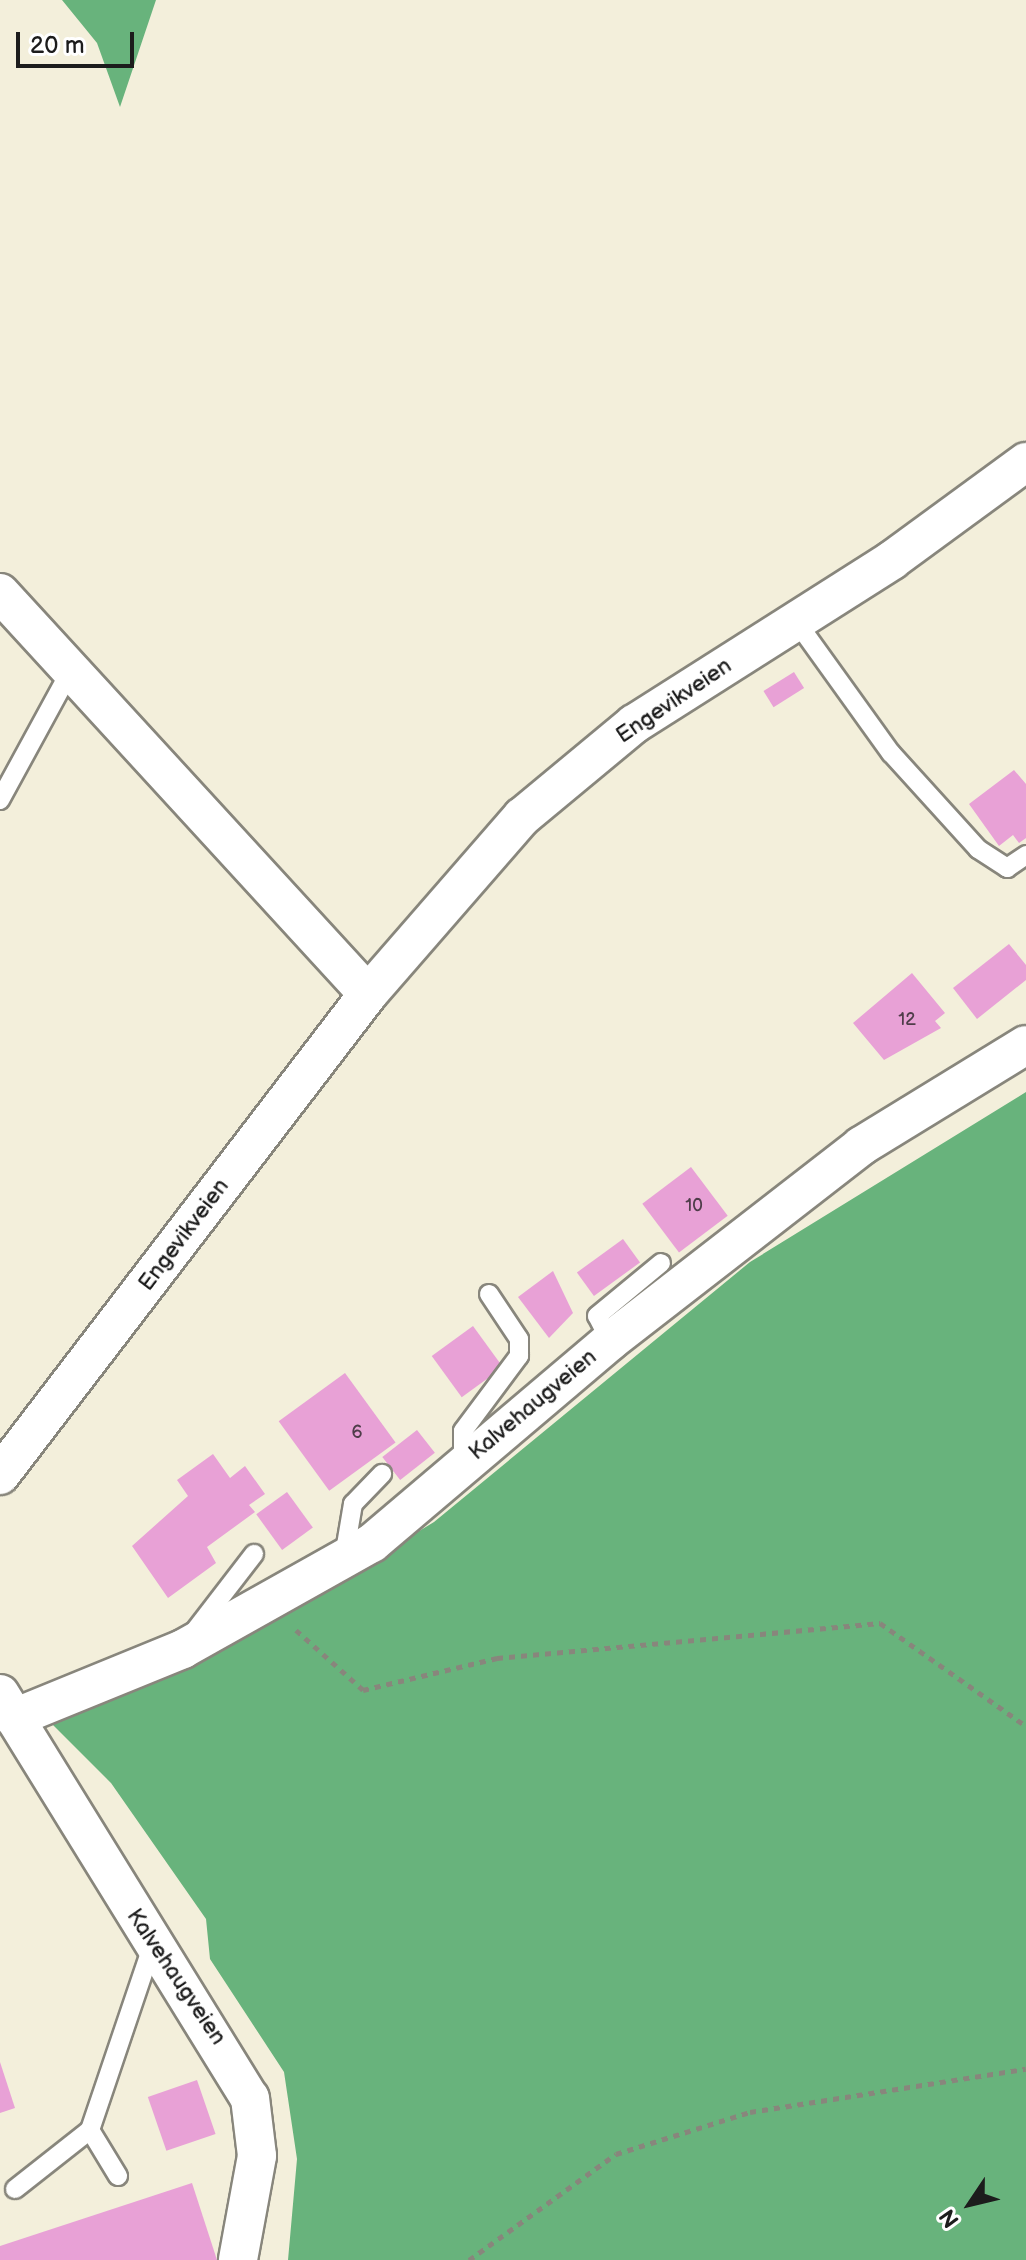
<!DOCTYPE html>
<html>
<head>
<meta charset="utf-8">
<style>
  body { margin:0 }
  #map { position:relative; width:1026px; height:2260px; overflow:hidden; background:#f3efdb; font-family:"Balsamiq Sans",sans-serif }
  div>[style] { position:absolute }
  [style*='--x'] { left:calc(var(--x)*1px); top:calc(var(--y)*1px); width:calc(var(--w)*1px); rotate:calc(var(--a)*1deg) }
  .forest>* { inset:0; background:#68b37c }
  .building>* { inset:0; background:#e8a1d6; transform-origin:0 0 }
  .path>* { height:5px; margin-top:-2.5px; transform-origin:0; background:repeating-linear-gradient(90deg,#88867c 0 6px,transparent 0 12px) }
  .roads { filter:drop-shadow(2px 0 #88867c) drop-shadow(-2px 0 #88867c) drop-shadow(0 2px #88867c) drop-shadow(0 -2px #88867c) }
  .service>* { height:18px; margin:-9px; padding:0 9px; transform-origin:9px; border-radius:9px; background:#fff }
  .minor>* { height:38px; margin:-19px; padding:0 19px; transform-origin:19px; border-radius:19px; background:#fff }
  span { translate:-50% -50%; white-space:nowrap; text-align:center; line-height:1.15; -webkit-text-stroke:6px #fff; paint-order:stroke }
  .number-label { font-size:18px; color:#4f3d4a }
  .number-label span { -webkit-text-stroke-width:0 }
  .street-label { font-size:22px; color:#1c1c1c }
  .north { position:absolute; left:930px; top:2164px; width:80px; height:80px; -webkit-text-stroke:6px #fff; paint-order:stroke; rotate:235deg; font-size:22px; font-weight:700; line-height:32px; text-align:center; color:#1c1c1c }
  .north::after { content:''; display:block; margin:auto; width:28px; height:36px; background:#1c1c1c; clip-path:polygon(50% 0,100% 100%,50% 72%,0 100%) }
  .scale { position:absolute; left:16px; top:32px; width:118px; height:36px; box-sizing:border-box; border:4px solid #1c1c1c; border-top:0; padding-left:10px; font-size:24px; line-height:28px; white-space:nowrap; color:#1c1c1c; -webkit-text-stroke:6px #fff; paint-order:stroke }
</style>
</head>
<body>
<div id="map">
  <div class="forest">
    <div style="clip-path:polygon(62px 0,156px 0,120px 107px,97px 43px)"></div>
    <div style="clip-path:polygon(1026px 1092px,1026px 2260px,288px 2260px,297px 2159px,284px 2072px,210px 1959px,206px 1919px,111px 1783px,46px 1718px,258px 1629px,434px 1522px,750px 1262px)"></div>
  </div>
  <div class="building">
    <div style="left:794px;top:672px;width:19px;height:36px;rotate:58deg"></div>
    <div style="clip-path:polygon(1014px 770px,1026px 784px,1026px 838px,1019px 843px,1013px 835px,999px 846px,969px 804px)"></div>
    <div style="clip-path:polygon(1009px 944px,1026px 965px,1026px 980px,977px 1019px,953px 988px)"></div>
    <div style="clip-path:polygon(912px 973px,945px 1013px,935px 1021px,941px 1028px,884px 1060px,853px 1023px)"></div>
    <div style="left:691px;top:1167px;width:61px;height:61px;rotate:53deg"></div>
    <div style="left:623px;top:1239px;width:29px;height:57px;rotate:54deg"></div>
    <div style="clip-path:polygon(553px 1271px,573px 1313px,549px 1338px,518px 1297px)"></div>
    <div style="left:473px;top:1326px;width:51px;height:51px;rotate:54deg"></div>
    <div style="left:345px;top:1373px;width:86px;height:82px;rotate:54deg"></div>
    <div style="left:417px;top:1430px;width:29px;height:44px;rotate:52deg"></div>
    <div style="clip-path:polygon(213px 1454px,230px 1478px,245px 1466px,265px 1494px,249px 1505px,255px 1512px,207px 1547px,216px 1563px,168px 1598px,132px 1546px,188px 1496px,177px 1480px)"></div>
    <div style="left:287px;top:1492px;width:44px;height:38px;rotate:54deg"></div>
    <div style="clip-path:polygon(0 2062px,15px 2108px,0 2113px)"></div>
    <div style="left:197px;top:2080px;width:57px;height:52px;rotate:71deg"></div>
    <div style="clip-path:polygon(192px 2183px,217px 2260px,0 2260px,0 2246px)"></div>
  </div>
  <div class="path">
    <div style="--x:296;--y:1630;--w:90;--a:41.8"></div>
    <div style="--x:363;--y:1690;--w:138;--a:-13.4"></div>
    <div style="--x:497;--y:1658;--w:385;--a:-5.2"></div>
    <div style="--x:880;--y:1623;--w:179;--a:35.2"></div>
    <div style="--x:469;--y:2260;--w:181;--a:-35.8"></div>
    <div style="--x:616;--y:2154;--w:140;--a:-17.4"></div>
    <div style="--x:750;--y:2112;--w:279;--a:-8.9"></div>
  </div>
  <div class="roads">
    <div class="service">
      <div style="--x:796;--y:621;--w:163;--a:54.3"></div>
      <div style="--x:891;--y:753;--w:130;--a:47.8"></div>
      <div style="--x:978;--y:849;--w:35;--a:33"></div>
      <div style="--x:1007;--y:868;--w:23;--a:-34"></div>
      <div style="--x:0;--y:800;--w:150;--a:-61.4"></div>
      <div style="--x:610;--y:1341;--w:28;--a:-117"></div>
      <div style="--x:597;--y:1316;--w:83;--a:-39.6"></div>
      <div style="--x:463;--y:1464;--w:33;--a:-90"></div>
      <div style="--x:463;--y:1431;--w:94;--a:-53.3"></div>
      <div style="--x:519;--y:1356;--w:17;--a:-90"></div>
      <div style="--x:519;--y:1339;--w:54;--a:-123.7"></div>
      <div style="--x:344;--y:1557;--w:54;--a:-80.4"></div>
      <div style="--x:353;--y:1504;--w:42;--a:-46"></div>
      <div style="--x:190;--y:1637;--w:105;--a:-52.4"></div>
      <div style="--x:118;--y:2176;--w:54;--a:-121.3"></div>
      <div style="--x:90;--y:2130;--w:196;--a:-71.3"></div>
      <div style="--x:15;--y:2189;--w:95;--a:-38.2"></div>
    </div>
    <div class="minor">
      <div style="--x:0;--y:593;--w:544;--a:47.46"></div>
      <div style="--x:0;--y:1475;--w:606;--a:-52.58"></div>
      <div style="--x:368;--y:994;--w:235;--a:-49"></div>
      <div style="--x:522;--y:817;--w:146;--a:-39.7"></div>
      <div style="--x:634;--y:724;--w:306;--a:-32.4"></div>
      <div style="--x:892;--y:560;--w:166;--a:-36.2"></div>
      <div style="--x:0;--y:1694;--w:475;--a:58.3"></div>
      <div style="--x:250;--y:2098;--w:58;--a:83.1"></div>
      <div style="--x:257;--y:2156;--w:106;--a:100.4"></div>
      <div style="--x:14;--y:1718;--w:183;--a:-22.2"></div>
      <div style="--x:183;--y:1649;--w:217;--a:-29.3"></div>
      <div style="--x:372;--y:1543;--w:312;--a:-40.3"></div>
      <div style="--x:610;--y:1341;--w:318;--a:-37.8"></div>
      <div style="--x:861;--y:1146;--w:193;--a:-31.5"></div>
    </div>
  </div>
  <div class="number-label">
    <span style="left:907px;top:1020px">12</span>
    <span style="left:694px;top:1206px">10</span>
    <span style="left:357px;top:1433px">6</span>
  </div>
  <div class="street-label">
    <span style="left:674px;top:701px;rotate:-34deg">Engevikveien</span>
    <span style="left:184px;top:1235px;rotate:-53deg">Engevikveien</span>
    <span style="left:533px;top:1405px;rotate:-40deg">Kalvehaugveien</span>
    <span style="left:176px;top:1977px;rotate:56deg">Kalvehaugveien</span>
  </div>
  <div class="north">N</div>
  <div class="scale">20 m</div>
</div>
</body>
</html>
